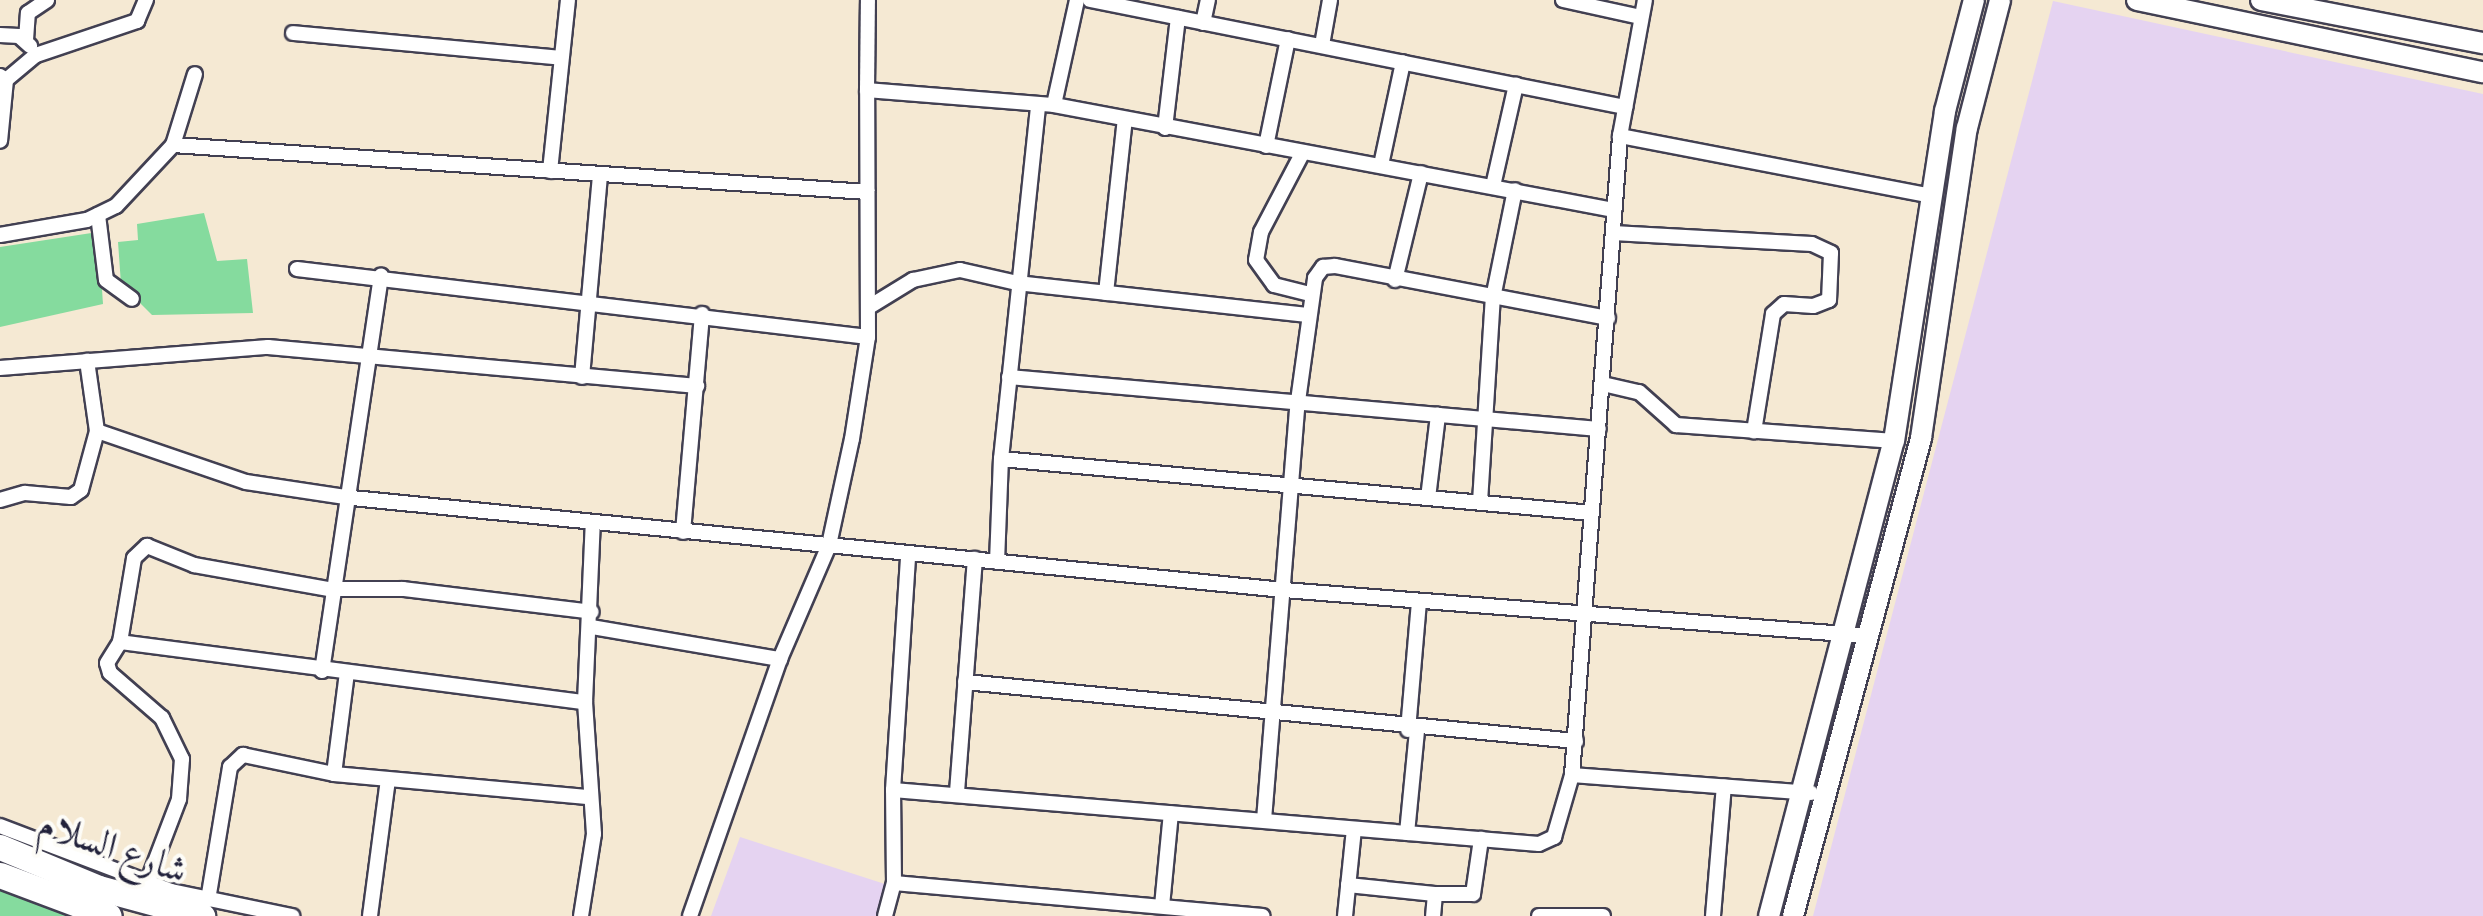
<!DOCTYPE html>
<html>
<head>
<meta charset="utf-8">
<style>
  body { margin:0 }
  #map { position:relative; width:2483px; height:916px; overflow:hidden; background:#f5e9d3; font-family:"IM FELL French Canon",Amiri,serif }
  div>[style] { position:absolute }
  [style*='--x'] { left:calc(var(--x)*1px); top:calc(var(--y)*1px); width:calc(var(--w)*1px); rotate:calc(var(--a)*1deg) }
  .built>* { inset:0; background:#e5d3f1 }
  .green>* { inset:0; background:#85db9e }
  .roads { filter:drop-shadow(2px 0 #424052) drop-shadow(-2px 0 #424052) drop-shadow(0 2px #424052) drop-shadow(0 -2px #424052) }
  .street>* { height:14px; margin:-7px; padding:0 7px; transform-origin:7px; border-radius:7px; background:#fff }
  .secondary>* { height:20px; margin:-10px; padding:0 10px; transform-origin:10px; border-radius:10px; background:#fff }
  .highway>* { height:25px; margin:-12.5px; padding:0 12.5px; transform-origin:12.5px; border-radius:12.5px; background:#fff }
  span { translate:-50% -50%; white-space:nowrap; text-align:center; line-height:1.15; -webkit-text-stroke:8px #fdfcf7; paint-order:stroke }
  .street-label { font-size:38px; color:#22223b }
</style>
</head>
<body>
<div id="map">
  <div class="built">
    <div style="clip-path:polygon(2053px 1px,2483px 94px,2483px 916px,1813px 916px)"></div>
    <div style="clip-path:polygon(740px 837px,891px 886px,880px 916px,711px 916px)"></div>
  </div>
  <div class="green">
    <div style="clip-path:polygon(204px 213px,217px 261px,247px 259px,253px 313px,152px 315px,121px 284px,118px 242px,138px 240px,137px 224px)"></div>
    <div style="clip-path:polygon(98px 232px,103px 304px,0 327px,0 247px)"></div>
    <div style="clip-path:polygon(0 887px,85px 916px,0 916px)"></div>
  </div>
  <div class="roads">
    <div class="street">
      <div style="--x:1077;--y:0;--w:107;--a:102.4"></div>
      <div style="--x:1054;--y:105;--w:570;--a:10.62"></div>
      <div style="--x:1090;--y:0;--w:546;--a:11.31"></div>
      <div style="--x:1563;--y:0;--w:80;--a:12.3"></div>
      <div style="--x:1203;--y:23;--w:24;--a:-78"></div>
      <div style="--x:293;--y:33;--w:268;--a:5.3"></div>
      <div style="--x:0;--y:35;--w:19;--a:3"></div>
      <div style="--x:19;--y:36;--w:15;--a:42"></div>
      <div style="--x:26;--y:40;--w:27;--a:-86"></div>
      <div style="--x:28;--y:13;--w:23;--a:-34"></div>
      <div style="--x:1322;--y:45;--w:46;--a:-79.9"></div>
      <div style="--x:0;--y:76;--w:7;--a:34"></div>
      <div style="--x:6;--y:80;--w:61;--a:95.6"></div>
      <div style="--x:6;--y:80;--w:39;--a:-40"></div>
      <div style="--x:36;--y:55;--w:107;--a:-18.6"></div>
      <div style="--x:137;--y:21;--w:23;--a:-67"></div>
      <div style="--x:867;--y:90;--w:90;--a:-89.4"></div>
      <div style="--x:1165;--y:128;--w:111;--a:-83.3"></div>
      <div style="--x:1620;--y:136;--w:318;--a:10.9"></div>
      <div style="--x:173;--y:145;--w:696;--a:3.87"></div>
      <div style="--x:1266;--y:146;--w:109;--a:-78.4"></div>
      <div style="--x:1303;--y:152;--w:90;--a:117.7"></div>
      <div style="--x:1261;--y:232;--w:28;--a:100"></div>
      <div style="--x:1256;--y:260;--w:31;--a:54"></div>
      <div style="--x:1274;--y:285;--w:38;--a:14"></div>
      <div style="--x:1381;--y:165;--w:105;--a:-77.9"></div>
      <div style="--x:550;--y:171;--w:172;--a:-84"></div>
      <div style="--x:1493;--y:186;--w:104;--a:-77.2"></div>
      <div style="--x:98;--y:215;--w:65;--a:83"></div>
      <div style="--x:106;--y:280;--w:32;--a:36"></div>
      <div style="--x:1613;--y:233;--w:199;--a:3.2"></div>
      <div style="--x:1812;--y:244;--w:21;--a:25"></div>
      <div style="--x:1831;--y:253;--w:47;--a:92.4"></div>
      <div style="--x:1829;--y:300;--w:17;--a:159"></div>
      <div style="--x:1813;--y:306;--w:29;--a:-176"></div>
      <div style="--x:1784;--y:304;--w:15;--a:138"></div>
      <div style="--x:1773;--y:314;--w:119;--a:99.2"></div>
      <div style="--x:0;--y:235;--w:88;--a:-9.8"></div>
      <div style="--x:87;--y:220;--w:32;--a:-26"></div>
      <div style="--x:116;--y:206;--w:83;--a:-46.9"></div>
      <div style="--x:173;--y:145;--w:74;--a:-72.8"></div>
      <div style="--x:297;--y:269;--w:575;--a:6.79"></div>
      <div style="--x:1395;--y:280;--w:110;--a:-76.3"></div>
      <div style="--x:1106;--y:293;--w:175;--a:-83.8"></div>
      <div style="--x:869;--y:307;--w:52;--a:-31.5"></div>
      <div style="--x:913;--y:280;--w:48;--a:-12"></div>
      <div style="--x:960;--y:270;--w:58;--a:12.8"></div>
      <div style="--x:1017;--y:283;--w:292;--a:6.3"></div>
      <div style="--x:0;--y:368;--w:269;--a:-4.5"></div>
      <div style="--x:268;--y:347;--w:431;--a:5.2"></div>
      <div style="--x:582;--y:377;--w:203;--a:-84.9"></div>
      <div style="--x:1009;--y:377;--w:592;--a:5.04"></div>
      <div style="--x:1603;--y:384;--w:37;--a:13"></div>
      <div style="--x:1639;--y:392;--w:50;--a:41.7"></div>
      <div style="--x:1676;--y:425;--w:219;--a:4.2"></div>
      <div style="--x:97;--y:431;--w:157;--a:18.9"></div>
      <div style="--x:246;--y:482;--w:107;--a:8.6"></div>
      <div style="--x:352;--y:498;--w:937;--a:5.64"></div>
      <div style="--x:1284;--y:590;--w:588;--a:4.49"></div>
      <div style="--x:1001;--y:459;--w:593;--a:5.22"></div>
      <div style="--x:1428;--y:498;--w:84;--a:-83.1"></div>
      <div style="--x:0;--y:500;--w:26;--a:-16"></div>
      <div style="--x:25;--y:493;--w:46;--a:5"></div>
      <div style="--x:71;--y:497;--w:12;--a:-35"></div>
      <div style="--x:81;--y:490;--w:61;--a:-74.8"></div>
      <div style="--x:97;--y:431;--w:71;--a:-98.1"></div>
      <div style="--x:1480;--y:502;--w:204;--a:-86.4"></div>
      <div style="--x:1493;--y:298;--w:110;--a:-78.5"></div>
      <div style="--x:683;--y:532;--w:219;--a:-85"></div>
      <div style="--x:997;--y:562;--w:103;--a:-87.8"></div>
      <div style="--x:1001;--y:459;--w:356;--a:-84"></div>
      <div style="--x:592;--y:627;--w:191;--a:9.7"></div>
      <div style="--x:120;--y:642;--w:85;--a:-80.5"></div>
      <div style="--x:134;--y:558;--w:18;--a:-43"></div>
      <div style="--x:147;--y:546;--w:51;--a:22"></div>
      <div style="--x:194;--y:565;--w:137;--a:10.1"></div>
      <div style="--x:329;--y:589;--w:74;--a:0"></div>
      <div style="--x:403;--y:589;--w:190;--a:6.9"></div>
      <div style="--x:322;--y:671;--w:400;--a:-81.5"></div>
      <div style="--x:965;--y:682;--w:614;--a:5.52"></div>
      <div style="--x:1408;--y:730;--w:129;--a:-85.1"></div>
      <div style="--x:334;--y:774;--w:102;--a:-82.7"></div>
      <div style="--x:1572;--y:775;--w:240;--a:4.3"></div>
      <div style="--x:893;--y:790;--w:648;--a:4.78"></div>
      <div style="--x:1539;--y:844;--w:17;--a:-25"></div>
      <div style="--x:1554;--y:837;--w:65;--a:-73.8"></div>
      <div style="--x:1572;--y:775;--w:641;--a:-85.7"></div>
      <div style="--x:1620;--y:136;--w:138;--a:-79.6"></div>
      <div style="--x:957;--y:792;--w:234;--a:-85.6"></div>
      <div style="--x:1264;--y:820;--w:420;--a:-85.4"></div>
      <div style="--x:1298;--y:401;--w:124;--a:-82.1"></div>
      <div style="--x:1315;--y:278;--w:14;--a:-54"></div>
      <div style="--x:1323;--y:267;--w:12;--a:-5"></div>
      <div style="--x:1335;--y:266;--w:278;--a:10.8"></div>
      <div style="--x:0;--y:826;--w:183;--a:20.8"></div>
      <div style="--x:171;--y:891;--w:124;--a:11.7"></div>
      <div style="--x:1407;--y:833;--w:102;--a:-84.4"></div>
      <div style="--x:147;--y:883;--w:90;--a:-69.1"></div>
      <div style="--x:179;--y:799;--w:40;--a:-85.7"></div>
      <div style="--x:182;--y:759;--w:46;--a:-116"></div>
      <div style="--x:162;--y:718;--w:69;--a:-139.1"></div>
      <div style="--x:110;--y:673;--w:10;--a:-107"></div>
      <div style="--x:107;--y:663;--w:25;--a:-58"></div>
      <div style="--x:120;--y:642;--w:469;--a:7.4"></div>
      <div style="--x:894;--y:883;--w:370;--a:5.1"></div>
      <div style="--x:1348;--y:885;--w:87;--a:5.9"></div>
      <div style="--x:1435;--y:894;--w:22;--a:95"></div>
      <div style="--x:1435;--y:894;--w:38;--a:0"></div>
      <div style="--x:1473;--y:894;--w:56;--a:-81.7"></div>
      <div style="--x:208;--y:900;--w:135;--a:-80.6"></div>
      <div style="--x:230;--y:767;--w:18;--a:-43"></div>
      <div style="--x:243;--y:755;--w:93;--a:11.8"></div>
      <div style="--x:334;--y:774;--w:254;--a:5.2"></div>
      <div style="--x:1162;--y:906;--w:93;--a:-84.5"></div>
      <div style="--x:370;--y:916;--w:137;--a:-82.5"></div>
      <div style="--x:581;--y:916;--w:83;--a:-81"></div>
      <div style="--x:594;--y:834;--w:132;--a:-93.9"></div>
      <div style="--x:585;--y:702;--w:180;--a:-87.5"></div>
      <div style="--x:690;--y:916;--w:272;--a:-70.7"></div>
      <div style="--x:780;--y:659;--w:124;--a:-66.7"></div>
      <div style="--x:829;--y:545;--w:108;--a:-77.8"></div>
      <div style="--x:852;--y:439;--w:103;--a:-81.1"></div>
      <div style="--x:868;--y:337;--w:247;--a:-90.2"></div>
      <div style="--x:867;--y:90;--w:188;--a:4.6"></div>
      <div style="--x:885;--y:916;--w:34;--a:-75"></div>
      <div style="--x:894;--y:883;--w:93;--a:-90.6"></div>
      <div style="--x:893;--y:790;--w:235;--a:-86.3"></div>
      <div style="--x:1345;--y:916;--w:87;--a:-84.1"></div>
      <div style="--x:1539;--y:916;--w:64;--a:0"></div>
      <div style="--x:1713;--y:916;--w:130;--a:-85.2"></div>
    </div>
    <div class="secondary">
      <div style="--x:2137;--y:0;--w:353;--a:11.8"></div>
      <div style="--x:2261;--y:0;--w:226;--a:11"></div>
      <div style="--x:1769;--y:916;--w:491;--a:-75.3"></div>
      <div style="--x:1894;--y:441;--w:334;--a:-81.2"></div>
      <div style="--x:1945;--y:111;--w:115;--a:-75.4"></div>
      <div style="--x:1793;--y:916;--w:495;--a:-75"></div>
      <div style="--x:1921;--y:438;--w:313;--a:-81.6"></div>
      <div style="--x:1967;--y:128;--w:132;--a:-75.5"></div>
    </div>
    <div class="highway">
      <div style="--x:0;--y:847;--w:107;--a:22.5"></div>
      <div style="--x:99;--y:888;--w:107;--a:15.2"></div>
      <div style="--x:0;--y:875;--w:116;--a:20.6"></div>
    </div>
  </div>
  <div class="street-label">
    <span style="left:113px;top:847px;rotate:19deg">شارع السلام</span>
  </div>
</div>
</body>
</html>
